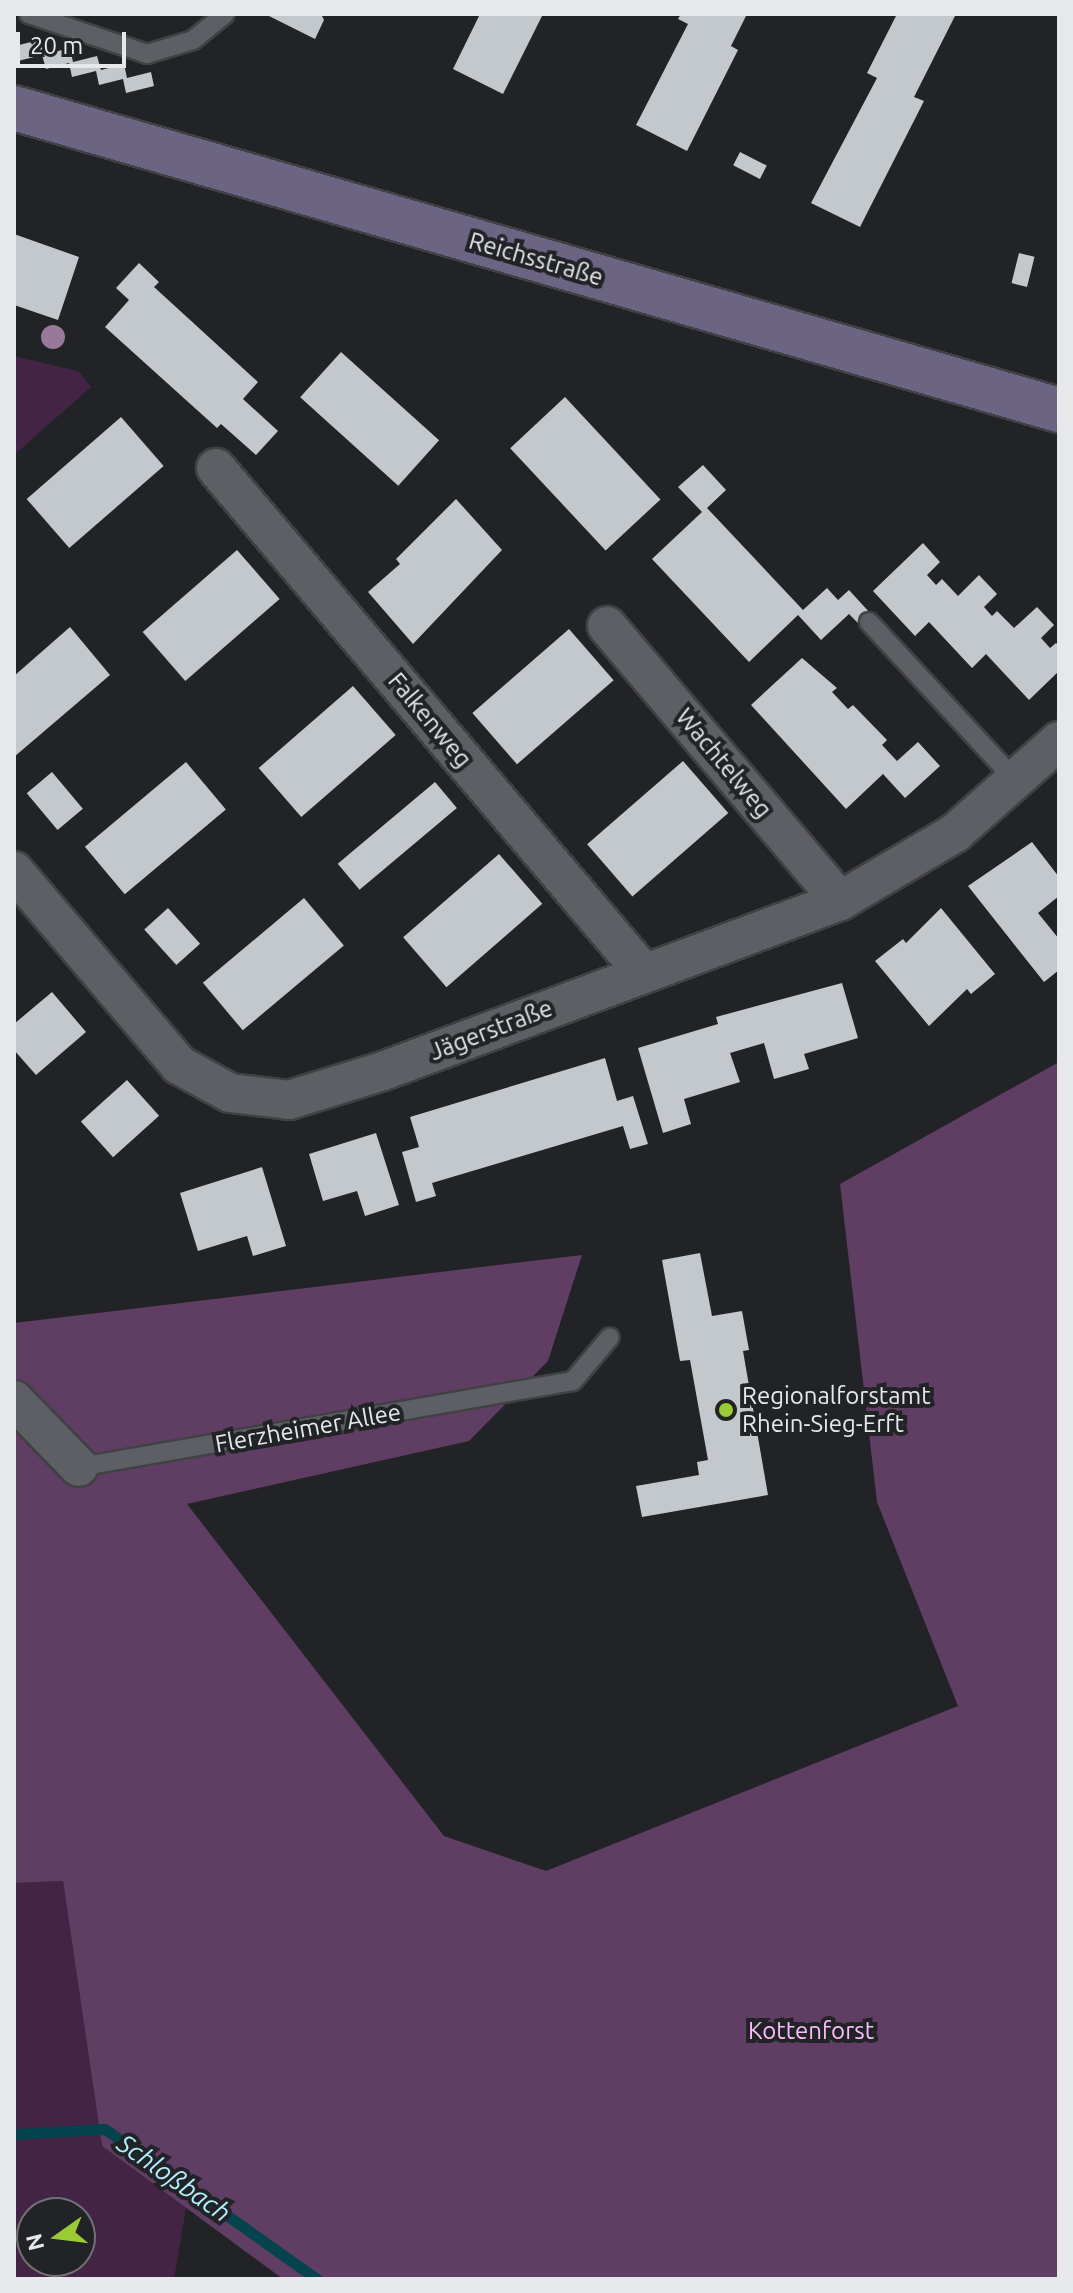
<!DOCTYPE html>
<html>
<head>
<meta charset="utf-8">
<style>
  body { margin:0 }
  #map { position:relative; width:1073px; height:2293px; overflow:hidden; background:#212327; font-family:Ubuntu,sans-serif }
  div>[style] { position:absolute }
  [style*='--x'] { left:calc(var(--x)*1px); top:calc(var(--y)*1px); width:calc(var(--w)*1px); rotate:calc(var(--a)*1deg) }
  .green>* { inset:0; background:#442445 }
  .forest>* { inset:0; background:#603d62 }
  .stream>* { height:11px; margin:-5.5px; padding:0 5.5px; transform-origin:5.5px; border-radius:5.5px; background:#05444e }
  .building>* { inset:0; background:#c2c8cc; transform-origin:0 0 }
  .roads { filter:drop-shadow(2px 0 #404145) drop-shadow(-2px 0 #404145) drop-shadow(0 2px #404145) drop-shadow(0 -2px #404145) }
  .service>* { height:18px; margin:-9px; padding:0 9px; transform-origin:9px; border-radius:9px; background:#5d5f64 }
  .minor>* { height:38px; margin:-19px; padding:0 19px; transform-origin:19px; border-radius:19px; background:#5d5f64 }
  .secondary>* { height:44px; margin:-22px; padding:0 22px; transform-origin:22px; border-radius:22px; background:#6b6482 }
  .trees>* { width:24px; height:24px; margin:-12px; border-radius:50%; background:#98789b }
  .dots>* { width:22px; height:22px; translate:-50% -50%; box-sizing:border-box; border:4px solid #212327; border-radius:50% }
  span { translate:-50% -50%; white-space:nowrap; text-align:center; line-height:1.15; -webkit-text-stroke:8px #212327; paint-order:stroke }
  .street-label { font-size:24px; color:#e7e8eb }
  .poi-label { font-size:24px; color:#e7e8eb }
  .left { translate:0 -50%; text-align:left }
  .park-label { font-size:24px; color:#f9bdfa }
  .water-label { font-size:26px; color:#b2eefb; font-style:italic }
  .frame { position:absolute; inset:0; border:16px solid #e7e8eb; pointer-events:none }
  .north { position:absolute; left:16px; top:2197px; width:80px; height:80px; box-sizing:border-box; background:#212327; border:2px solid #707275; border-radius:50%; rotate:256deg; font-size:22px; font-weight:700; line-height:32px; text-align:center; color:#e7e8eb }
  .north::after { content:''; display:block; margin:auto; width:28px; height:36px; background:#99cb35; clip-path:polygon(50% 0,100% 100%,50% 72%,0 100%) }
  .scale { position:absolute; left:16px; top:32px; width:110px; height:36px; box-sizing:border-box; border:4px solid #e7e8eb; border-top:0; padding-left:10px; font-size:24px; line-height:28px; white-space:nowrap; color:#e7e8eb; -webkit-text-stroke:6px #212327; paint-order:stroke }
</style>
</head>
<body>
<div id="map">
  <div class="green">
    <div style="clip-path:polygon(14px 356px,78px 371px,91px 387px,14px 455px)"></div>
    <div style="clip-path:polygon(evenodd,63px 1881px,102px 2146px,186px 2208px,174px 2279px,14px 2279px,14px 1883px,63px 1881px,32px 2213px,80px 2213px,80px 2261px,32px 2261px,32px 2213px)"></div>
  </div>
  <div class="forest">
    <div style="clip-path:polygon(1059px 1062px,1059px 2279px,283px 2279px,102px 2146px,63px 1881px,14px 1883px,14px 1323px,582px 1255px,548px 1361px,469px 1441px,187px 1504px,444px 1836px,546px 1871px,958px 1706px,877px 1502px,840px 1184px)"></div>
  </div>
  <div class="stream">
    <div style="--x:14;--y:2134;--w:91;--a:-3.1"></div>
    <div style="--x:105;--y:2129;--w:260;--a:35.3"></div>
  </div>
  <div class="building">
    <div style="clip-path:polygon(265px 14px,321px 14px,324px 20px,315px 39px)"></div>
    <div style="clip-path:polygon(480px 14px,543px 14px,503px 94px,453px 69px)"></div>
    <div style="clip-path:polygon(681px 14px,747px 14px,731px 46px,738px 50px,687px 151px,636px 125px,688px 24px,678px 19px)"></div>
    <div style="clip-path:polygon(897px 14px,956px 14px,914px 97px,924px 101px,860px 227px,811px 203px,877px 78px,867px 73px)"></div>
    <div style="clip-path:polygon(14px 30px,19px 45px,43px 39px,46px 54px,70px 48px,73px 62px,97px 56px,101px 70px,124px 64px,127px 78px,151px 72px,154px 86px,126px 93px,123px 79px,99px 85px,96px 71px,72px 77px,69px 63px,46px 69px,42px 55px,18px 61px)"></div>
    <div style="left:740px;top:152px;width:30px;height:15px;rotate:27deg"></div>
    <div style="clip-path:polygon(14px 234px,79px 257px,58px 320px,14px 305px)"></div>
    <div style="left:1019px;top:253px;width:16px;height:31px;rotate:14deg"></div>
    <div style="clip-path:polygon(139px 263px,159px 282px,154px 287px,258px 382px,243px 399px,278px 431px,256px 455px,221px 424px,217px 428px,105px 327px,129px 300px,116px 288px)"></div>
    <div style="left:341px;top:352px;width:132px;height:61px;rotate:42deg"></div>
    <div style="left:565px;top:397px;width:140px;height:75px;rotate:47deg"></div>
    <div style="left:121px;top:417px;width:65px;height:125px;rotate:49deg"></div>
    <div style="clip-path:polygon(703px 465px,726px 490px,707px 508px,803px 610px,827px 588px,838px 600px,849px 590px,871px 614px,860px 625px,849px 614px,821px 640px,798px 615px,749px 662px,652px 559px,702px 512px,678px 487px)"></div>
    <div style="clip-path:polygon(456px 499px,502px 550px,413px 644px,368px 592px,400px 564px,396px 559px)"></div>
    <div style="clip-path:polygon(923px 543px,940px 562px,927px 575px,936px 585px,942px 579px,958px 596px,979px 575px,997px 594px,984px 607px,992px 616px,997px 611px,1014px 628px,1037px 607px,1054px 625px,1041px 638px,1050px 648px,1056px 643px,1059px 646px,1059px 671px,1029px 700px,986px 654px,972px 668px,929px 622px,915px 636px,873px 591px)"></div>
    <div style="left:237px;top:550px;width:65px;height:125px;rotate:49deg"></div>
    <div style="clip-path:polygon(70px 627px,110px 675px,14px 757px,14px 676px)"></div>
    <div style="left:569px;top:629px;width:68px;height:128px;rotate:49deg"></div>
    <div style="clip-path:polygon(802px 658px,837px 688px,832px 692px,848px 709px,853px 705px,887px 740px,882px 745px,897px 761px,918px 742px,940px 766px,905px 798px,883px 774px,846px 809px,751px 705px)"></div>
    <div style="left:353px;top:686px;width:65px;height:125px;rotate:49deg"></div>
    <div style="left:683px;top:761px;width:69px;height:127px;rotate:49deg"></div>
    <div style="left:186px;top:762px;width:62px;height:132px;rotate:50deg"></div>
    <div style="left:52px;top:772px;width:48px;height:33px;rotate:50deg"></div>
    <div style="left:435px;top:782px;width:34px;height:127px;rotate:50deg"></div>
    <div style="clip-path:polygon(1032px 842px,1059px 877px,1059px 896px,1038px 913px,1059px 939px,1059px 970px,1044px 982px,968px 886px)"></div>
    <div style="left:499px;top:854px;width:66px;height:127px;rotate:49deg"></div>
    <div style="left:304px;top:898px;width:62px;height:132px;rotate:50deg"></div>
    <div style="left:168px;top:908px;width:48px;height:32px;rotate:48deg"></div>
    <div style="clip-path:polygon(941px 908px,995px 974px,971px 994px,967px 989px,929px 1026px,875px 961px,903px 939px,906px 943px)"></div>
    <div style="clip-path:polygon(842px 983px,858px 1038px,804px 1054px,809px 1069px,774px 1079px,764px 1043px,730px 1053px,740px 1082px,684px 1099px,691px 1124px,663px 1133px,638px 1048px,718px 1024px,716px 1017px)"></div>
    <div style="clip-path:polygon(52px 992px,86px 1032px,36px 1075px,14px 1050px,14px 1024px)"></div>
    <div style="clip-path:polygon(605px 1058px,617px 1101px,633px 1096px,648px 1144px,630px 1149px,623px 1126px,432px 1183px,436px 1196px,416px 1202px,402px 1152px,419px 1147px,410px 1117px)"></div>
    <div style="left:127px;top:1080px;width:48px;height:62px;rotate:48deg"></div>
    <div style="clip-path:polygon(376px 1133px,399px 1205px,365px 1216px,357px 1191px,323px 1201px,309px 1154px)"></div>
    <div style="clip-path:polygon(262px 1167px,286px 1246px,253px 1256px,247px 1236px,198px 1251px,180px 1193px)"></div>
    <div style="clip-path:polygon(700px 1253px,712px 1316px,742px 1311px,749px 1350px,743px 1351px,768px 1495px,642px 1517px,636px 1486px,699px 1475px,697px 1462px,708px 1460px,690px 1360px,680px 1361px,662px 1260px)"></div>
  </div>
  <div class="roads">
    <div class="service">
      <div style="--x:29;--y:14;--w:125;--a:18.7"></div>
      <div style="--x:147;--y:54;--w:48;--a:-16.9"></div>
      <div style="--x:193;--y:40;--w:41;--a:-39.1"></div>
      <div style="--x:869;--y:622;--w:218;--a:47.2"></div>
      <div style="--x:79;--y:1467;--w:501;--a:-9.88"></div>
      <div style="--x:573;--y:1381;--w:57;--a:-49.9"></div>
    </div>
    <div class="minor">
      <div style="--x:216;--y:468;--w:661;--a:49.73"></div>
      <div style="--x:607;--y:626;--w:360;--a:49.7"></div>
      <div style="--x:14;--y:871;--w:255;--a:49.6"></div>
      <div style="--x:179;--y:1065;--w:58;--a:28.8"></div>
      <div style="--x:230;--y:1093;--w:59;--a:6.8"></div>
      <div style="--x:289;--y:1100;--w:98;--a:-17.1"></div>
      <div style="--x:383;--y:1071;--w:488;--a:-20.4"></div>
      <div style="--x:840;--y:901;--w:134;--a:-30.6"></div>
      <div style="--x:955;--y:833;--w:139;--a:-41.5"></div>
      <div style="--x:14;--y:1400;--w:93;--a:45.9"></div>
    </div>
    <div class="secondary">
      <div style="--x:14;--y:108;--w:1088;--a:16.12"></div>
    </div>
  </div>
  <div class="trees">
    <div style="left:53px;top:337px"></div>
  </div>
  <div class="dots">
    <div style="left:726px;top:1410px;background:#99cb35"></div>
  </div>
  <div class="street-label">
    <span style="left:536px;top:259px;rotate:16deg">Reichsstraße</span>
    <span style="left:430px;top:720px;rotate:50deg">Falkenweg</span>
    <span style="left:724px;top:763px;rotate:50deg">Wachtelweg</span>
    <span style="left:491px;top:1030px;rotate:-21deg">Jägerstraße</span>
    <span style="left:308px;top:1428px;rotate:-10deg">Flerzheimer Allee</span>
  </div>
  <div class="poi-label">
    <span class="left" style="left:742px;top:1410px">Regionalforstamt<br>Rhein-Sieg-Erft</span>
  </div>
  <div class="park-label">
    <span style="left:811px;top:2031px">Kottenforst</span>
  </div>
  <div class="water-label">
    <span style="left:174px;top:2178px;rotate:35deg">Schloßbach</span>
  </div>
  <div class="frame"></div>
  <div class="north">N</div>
  <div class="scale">20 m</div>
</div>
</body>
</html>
